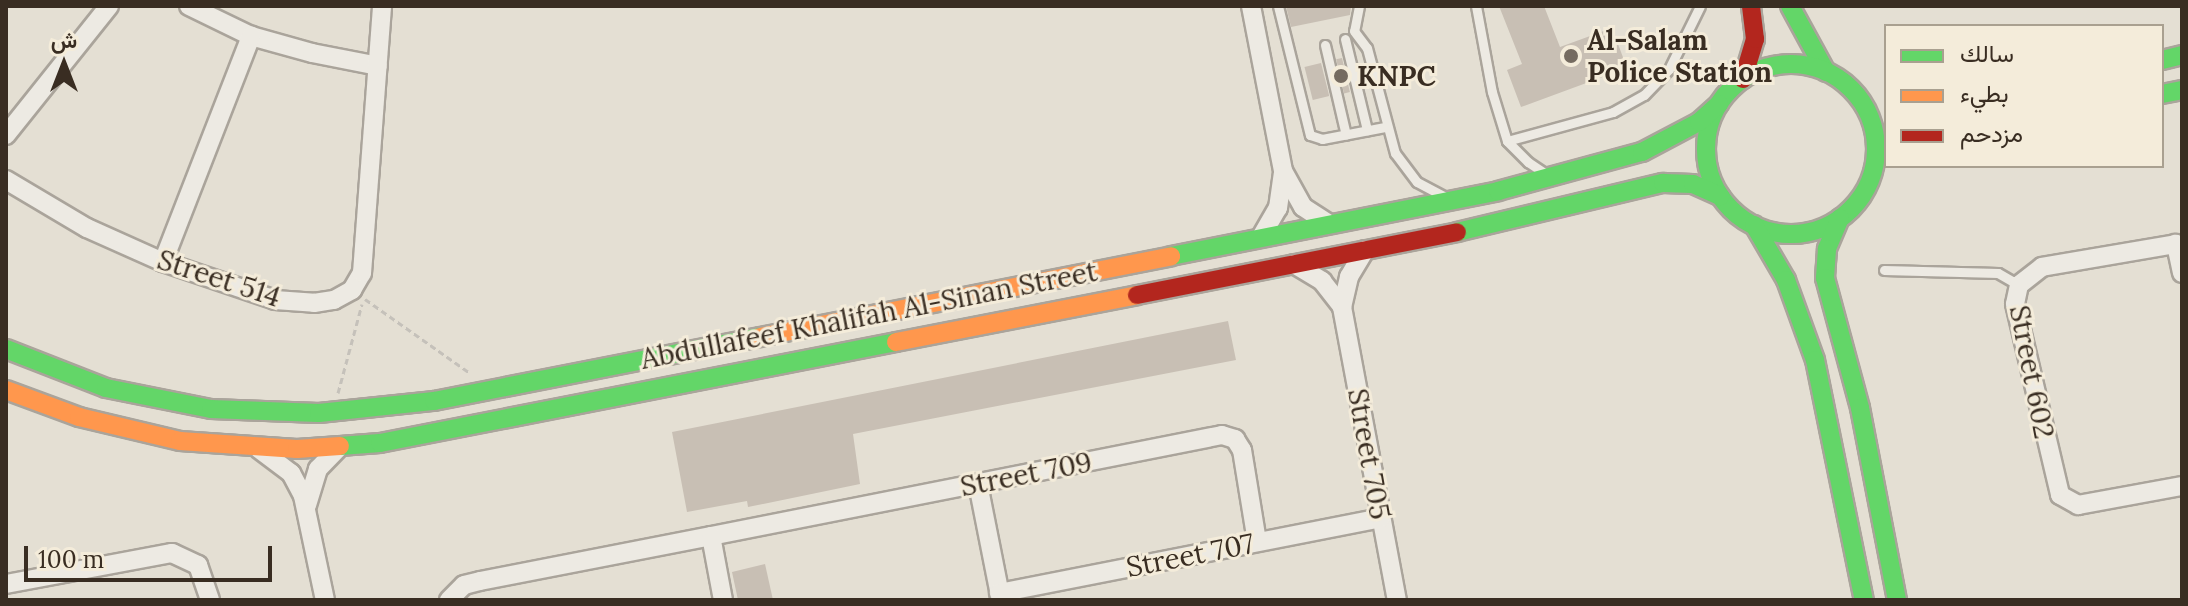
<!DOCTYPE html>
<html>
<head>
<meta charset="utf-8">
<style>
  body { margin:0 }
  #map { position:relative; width:2188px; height:606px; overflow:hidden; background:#e4dfd3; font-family:Lora,Vazirmatn,serif }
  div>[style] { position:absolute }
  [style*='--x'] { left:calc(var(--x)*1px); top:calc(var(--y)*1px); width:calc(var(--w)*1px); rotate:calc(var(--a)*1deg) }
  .building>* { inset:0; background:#c8bfb4; transform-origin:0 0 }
  .path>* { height:3px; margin-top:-1.5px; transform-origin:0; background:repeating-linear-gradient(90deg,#c5c1ba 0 6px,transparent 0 10px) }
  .roads { filter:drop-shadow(2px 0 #aaa49b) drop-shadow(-2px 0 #aaa49b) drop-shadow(0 2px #aaa49b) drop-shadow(0 -2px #aaa49b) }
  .lane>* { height:9px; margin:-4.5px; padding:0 4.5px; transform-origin:4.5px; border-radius:4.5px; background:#edeae3 }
  .street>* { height:18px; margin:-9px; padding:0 9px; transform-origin:9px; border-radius:9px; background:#edeae3 }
  .fast>* { height:18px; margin:-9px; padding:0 9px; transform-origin:9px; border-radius:9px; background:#63d668 }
  .fast>.ring { margin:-9px; padding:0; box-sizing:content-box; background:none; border:18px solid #63d668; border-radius:50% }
  .slow>* { height:18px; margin:-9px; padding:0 9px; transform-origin:9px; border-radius:9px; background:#ff974d }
  .jam>* { height:18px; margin:-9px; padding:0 9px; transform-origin:9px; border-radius:9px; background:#b3261e }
  .dots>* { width:22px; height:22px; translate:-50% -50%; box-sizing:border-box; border:4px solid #f4ecda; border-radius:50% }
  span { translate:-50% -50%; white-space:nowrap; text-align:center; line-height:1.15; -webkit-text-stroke:6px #f4ecda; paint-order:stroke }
  .poi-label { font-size:28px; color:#392d22; font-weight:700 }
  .left { translate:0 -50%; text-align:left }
  .street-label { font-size:28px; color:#392d22 }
  .frame { position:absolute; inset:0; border:8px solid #392d22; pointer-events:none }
  .legend { position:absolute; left:1884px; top:24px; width:280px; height:144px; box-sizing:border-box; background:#f4ecda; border:2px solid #a9a090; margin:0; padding:10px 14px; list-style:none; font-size:24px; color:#392d22 }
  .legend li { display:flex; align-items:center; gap:16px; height:40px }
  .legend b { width:40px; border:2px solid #a9a090 }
  .north { position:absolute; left:24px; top:24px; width:80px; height:80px; -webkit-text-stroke:6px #f4ecda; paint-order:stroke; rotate:0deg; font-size:22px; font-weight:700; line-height:32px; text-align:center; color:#392d22 }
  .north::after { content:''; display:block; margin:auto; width:28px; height:36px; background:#392d22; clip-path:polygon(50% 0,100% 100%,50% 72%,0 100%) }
  .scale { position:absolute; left:24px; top:546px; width:248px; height:36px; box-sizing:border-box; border:4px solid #392d22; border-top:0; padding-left:10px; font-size:24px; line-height:28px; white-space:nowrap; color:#392d22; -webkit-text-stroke:6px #f4ecda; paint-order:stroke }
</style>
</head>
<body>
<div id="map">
  <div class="building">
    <div style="clip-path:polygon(1286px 6px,1351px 6px,1350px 15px,1291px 27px)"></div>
    <div style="clip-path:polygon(1499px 6px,1544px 6px,1560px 47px,1612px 28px,1627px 68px,1521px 107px,1507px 70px,1522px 64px)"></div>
    <div style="left:1342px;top:58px;width:35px;height:6px;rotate:77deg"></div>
    <div style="left:1321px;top:63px;width:34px;height:17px;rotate:76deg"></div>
    <div style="clip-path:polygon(1228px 321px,1236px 360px,853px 434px,860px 484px,748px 507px,747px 501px,687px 512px,672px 432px)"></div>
    <div style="clip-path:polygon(765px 564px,773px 600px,738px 600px,732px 572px)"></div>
  </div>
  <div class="path">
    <div style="--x:365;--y:299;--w:128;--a:35.2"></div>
    <div style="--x:338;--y:393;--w:92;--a:-74.9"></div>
  </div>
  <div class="roads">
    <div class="lane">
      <div style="--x:1278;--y:6;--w:133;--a:76.1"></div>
      <div style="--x:1310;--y:135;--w:13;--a:18"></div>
      <div style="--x:1322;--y:139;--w:64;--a:-10.8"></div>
      <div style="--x:1359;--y:6;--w:25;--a:101"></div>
      <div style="--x:1354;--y:31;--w:21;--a:53"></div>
      <div style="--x:1367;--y:48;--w:109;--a:75.1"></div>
      <div style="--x:1395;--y:153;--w:36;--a:53"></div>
      <div style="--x:1417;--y:182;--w:30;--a:28"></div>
      <div style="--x:1476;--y:6;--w:87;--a:79.5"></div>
      <div style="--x:1492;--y:92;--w:51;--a:73"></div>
      <div style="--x:1507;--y:141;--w:30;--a:45"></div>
      <div style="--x:1528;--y:162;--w:22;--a:34"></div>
      <div style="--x:1345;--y:39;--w:94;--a:76.4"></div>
      <div style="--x:1325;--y:45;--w:92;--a:76.9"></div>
      <div style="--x:1507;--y:141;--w:110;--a:-15.3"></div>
      <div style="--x:1613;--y:112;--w:35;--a:-29"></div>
      <div style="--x:1644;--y:95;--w:36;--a:-46"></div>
      <div style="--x:1669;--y:69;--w:70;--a:-63.8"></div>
      <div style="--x:1884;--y:270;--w:114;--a:1.5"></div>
      <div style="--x:1998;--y:273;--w:24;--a:30"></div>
    </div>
    <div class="street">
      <div style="--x:189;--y:6;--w:69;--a:25.8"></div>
      <div style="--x:251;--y:36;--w:63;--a:15.6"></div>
      <div style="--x:312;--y:53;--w:67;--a:11.1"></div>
      <div style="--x:1251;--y:6;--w:168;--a:79"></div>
      <div style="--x:1283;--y:171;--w:41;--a:60.9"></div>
      <div style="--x:1303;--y:207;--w:30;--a:33"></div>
      <div style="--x:6;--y:135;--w:165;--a:-51.4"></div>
      <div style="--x:6;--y:180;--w:94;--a:30.7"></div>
      <div style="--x:87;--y:228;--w:83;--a:24.1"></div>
      <div style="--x:163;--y:262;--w:118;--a:18.7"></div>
      <div style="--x:275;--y:300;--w:39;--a:4"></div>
      <div style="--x:314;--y:303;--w:20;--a:-9"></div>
      <div style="--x:334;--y:300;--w:21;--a:-29"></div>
      <div style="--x:352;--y:290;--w:20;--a:-60"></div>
      <div style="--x:362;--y:273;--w:268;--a:-85.7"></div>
      <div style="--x:1261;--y:237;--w:34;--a:-60"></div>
      <div style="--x:1278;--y:208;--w:34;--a:-82"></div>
      <div style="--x:1365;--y:250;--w:31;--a:121"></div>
      <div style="--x:1349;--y:277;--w:31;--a:103"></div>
      <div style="--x:1342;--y:307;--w:298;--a:79.4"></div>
      <div style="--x:163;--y:262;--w:243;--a:-68.7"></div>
      <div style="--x:1294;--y:264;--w:33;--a:31"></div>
      <div style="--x:1322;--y:281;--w:33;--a:52"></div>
      <div style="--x:2182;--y:273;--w:30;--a:-102"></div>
      <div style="--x:2176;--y:244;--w:136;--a:170.3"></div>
      <div style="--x:2042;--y:267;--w:29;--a:142"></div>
      <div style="--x:2019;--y:285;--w:19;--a:102"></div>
      <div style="--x:2015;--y:304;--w:196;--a:76.7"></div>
      <div style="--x:2060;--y:495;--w:21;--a:29"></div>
      <div style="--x:2078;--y:505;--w:106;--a:-10.4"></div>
      <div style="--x:259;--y:449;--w:40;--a:37"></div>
      <div style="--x:291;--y:473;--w:26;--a:62"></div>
      <div style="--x:303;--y:496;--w:106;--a:78.1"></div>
      <div style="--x:978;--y:484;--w:118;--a:78.8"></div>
      <div style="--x:307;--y:505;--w:38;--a:-73"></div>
      <div style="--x:318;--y:469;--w:30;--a:-46"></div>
      <div style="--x:711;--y:536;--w:521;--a:-11.18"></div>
      <div style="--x:1222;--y:435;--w:14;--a:17"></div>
      <div style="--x:1235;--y:439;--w:13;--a:58"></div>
      <div style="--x:1242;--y:450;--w:93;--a:80.7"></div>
      <div style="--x:6;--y:584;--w:169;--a:-10.6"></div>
      <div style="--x:172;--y:553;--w:29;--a:25"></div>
      <div style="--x:198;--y:565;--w:37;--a:71"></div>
      <div style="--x:999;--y:593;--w:389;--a:-11.1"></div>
      <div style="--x:449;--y:600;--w:21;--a:-45"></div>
      <div style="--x:464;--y:585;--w:16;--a:-14"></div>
      <div style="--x:480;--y:581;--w:235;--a:-11"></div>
      <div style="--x:711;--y:536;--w:65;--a:79.4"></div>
    </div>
    <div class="fast">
      <div style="--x:1790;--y:6;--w:75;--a:61.4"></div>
      <div style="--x:2162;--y:60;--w:21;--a:-14"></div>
      <div class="ring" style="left:1706px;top:64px;width:152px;height:152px"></div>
      <div style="--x:2162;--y:94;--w:20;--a:-11"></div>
      <div style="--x:1840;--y:218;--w:34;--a:113"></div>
      <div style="--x:1827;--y:249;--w:29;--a:94"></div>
      <div style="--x:1825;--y:278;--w:135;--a:74.9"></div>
      <div style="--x:1860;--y:408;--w:196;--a:79.1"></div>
      <div style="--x:1754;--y:225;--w:64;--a:59.8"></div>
      <div style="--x:1786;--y:280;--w:85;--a:70.1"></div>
      <div style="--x:1815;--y:360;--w:245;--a:78.5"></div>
      <div style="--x:1457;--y:232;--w:212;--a:-13.4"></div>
      <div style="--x:1663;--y:183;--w:30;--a:2"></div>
      <div style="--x:1693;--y:184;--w:30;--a:24"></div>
      <div style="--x:1171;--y:256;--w:333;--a:-11.2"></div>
      <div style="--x:1498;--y:191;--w:149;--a:-15.2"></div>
      <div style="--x:1642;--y:152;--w:64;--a:-27.8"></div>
      <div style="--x:1699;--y:122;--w:27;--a:-42"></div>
      <div style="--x:6;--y:349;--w:107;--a:21.3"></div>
      <div style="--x:106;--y:388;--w:107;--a:11.3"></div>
      <div style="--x:211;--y:409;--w:108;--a:2.1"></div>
      <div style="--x:319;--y:413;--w:116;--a:-6"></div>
      <div style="--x:434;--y:401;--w:332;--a:-11.1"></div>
      <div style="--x:340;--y:446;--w:40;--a:-4.3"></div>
      <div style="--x:380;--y:443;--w:526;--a:-11.07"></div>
    </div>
    <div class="slow">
      <div style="--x:760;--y:337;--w:419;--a:-11.1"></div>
      <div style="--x:896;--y:342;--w:246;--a:-11"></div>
      <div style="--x:6;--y:390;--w:78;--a:20.3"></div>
      <div style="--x:79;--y:417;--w:104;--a:13.4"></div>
      <div style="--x:180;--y:441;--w:117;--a:3.9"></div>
      <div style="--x:297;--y:449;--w:43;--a:-4"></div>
    </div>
    <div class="jam">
      <div style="--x:1743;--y:79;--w:42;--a:-73.3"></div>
      <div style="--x:1755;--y:39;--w:33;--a:-97"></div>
      <div style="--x:1137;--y:295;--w:326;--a:-11.1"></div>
    </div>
  </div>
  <div class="dots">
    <div style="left:1571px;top:56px;background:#756b60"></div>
    <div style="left:1341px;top:76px;background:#756b60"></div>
  </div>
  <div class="poi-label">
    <span class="left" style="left:1587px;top:56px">Al-Salam<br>Police Station</span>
    <span class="left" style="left:1357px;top:76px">KNPC</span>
  </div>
  <div class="street-label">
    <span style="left:219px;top:278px;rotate:18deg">Street 514</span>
    <span style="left:869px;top:315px;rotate:-11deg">Abdullafeef Khalifah Al-Sinan Street</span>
    <span style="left:2032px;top:372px;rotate:79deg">Street 602</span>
    <span style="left:1369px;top:454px;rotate:80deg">Street 705</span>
    <span style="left:1026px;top:474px;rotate:-11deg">Street 709</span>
    <span style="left:1190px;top:555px;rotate:-11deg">Street 707</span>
  </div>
  <div class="frame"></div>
  <ul class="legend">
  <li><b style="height:10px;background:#63d668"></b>سالك</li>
  <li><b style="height:10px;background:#ff974d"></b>بطيء</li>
  <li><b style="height:10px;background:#b3261e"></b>مزدحم</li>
  </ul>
  <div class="north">ش</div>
  <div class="scale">100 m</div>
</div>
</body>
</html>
